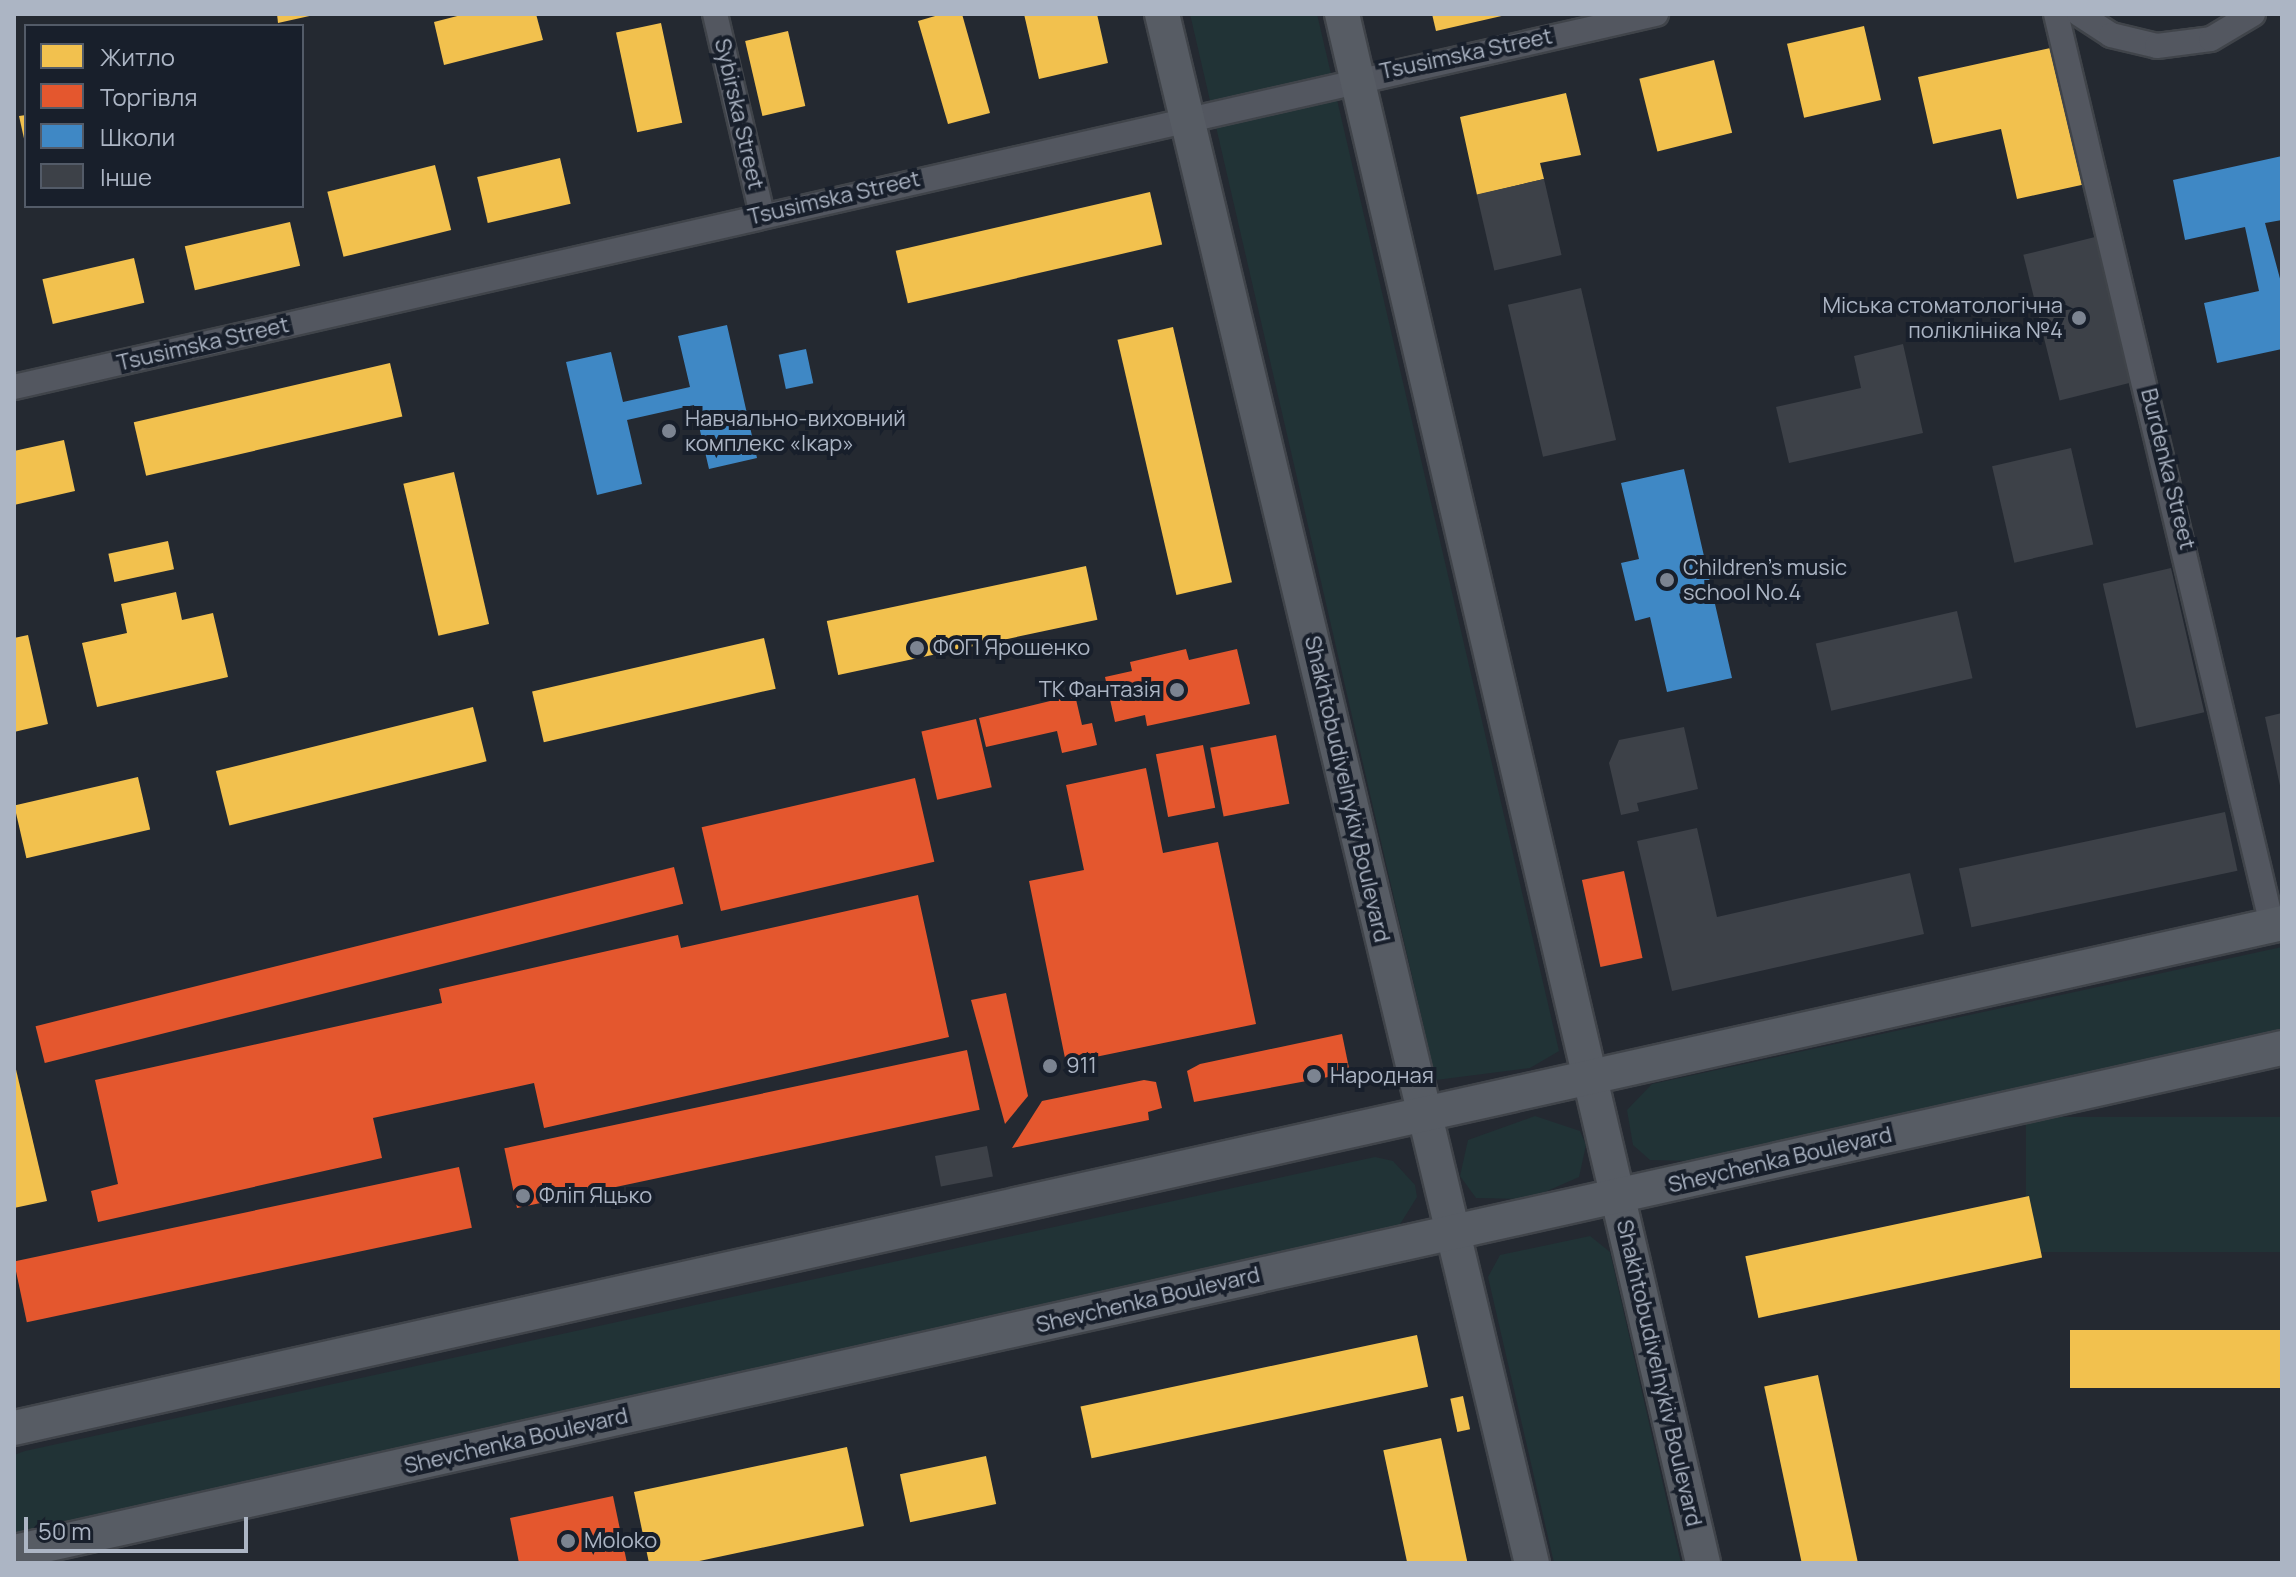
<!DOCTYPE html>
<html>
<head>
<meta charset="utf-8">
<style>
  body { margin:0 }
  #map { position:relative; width:2296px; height:1577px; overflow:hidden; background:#242931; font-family:Manrope,sans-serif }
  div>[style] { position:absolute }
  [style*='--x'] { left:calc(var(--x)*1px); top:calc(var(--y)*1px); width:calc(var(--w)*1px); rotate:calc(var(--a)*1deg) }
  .green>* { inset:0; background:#213336; transform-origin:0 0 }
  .homes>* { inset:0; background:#f2c14e; transform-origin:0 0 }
  .shops>* { inset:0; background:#e4572e; transform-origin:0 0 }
  .schools>* { inset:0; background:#3f88c5; transform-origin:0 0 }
  .building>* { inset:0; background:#3d4148; transform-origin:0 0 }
  .roads { filter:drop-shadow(2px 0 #40444a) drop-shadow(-2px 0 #40444a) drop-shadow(0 2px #40444a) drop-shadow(0 -2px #40444a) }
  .minor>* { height:24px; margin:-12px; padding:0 12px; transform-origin:12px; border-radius:12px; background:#535760 }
  .secondary>* { height:34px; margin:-17px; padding:0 17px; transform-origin:17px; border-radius:17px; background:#575c64 }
  .dots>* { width:22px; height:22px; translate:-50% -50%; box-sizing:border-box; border:4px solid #181f2b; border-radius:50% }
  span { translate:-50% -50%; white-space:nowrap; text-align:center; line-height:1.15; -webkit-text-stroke:8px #181f2b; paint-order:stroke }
  .street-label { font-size:22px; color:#acb5c4 }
  .poi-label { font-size:22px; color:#acb5c4 }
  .right { translate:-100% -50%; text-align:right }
  .left { translate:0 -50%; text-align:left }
  .frame { position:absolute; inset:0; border:16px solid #acb5c4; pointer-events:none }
  .legend { position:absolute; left:24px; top:24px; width:280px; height:184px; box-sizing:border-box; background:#181f2b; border:2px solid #535b68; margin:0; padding:10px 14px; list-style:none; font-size:24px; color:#acb5c4 }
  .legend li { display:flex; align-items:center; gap:16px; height:40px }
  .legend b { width:40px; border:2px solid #535b68 }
  .scale { position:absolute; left:24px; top:1517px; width:224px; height:36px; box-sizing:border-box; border:4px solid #acb5c4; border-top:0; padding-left:10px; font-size:24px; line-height:28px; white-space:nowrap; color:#acb5c4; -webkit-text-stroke:6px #181f2b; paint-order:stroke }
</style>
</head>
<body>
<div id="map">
  <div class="green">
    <div style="clip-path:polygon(1190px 14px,1317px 14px,1559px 1051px,1530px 1068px,1436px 1080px)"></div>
    <div style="clip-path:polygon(2282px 947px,2282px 1030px,1692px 1161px,1650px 1160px,1633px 1145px,1627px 1110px,1652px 1084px)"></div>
    <div style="clip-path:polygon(1535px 1116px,1580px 1131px,1586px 1145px,1579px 1177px,1529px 1199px,1476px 1198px,1460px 1176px,1468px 1140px)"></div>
    <div style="left:2282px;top:1117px;width:135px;height:256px;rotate:90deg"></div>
    <div style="clip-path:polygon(1375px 1157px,1393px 1161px,1415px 1185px,1417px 1197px,1394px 1234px,33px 1536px,14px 1533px,14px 1455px,25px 1451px)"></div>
    <div style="clip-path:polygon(1590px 1236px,1610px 1252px,1681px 1563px,1554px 1563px,1488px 1277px,1500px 1255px)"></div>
  </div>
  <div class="homes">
    <div style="clip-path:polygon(277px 14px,314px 14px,314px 15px,278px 23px)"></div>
    <div style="clip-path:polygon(465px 14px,536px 14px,543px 40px,444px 65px,434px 22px)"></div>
    <div style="clip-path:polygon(942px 14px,962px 14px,990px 113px,948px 124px,918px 21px)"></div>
    <div style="clip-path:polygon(1024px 14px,1097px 14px,1108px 63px,1039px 79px)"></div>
    <div style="clip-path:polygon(1432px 14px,1506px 14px,1506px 15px,1436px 31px)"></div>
    <div style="left:661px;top:23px;width:102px;height:46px;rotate:78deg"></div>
    <div style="left:1864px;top:26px;width:76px;height:79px;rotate:77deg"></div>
    <div style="left:788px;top:31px;width:77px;height:44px;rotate:77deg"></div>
    <div style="clip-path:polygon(2055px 47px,2086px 184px,2017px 199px,2001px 129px,1933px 144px,1918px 77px)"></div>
    <div style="left:1714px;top:60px;width:75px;height:77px;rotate:76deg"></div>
    <div style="clip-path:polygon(1566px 93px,1581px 155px,1540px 163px,1544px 179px,1477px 195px,1460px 117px)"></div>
    <div style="clip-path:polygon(26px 115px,26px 143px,25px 143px,19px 116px)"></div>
    <div style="left:560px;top:158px;width:47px;height:85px;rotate:77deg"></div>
    <div style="left:435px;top:165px;width:67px;height:111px;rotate:76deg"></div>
    <div style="left:1150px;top:192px;width:54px;height:261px;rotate:77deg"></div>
    <div style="left:290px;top:222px;width:45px;height:108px;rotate:77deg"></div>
    <div style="left:134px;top:258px;width:46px;height:94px;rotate:77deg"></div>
    <div style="left:1173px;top:327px;width:262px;height:57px;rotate:77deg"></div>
    <div style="left:390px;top:363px;width:55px;height:263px;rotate:77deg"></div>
    <div style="clip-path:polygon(64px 440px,75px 491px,14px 505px,14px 451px)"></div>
    <div style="left:454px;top:472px;width:156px;height:52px;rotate:77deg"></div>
    <div style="left:168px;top:541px;width:29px;height:61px;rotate:78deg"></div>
    <div style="left:1086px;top:566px;width:55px;height:265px;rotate:78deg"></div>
    <div style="clip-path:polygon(176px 592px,182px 620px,213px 613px,228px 677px,97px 707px,82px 643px,127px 633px,121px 604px)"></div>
    <div style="clip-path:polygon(28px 635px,48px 724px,14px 732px,14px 638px)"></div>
    <div style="left:764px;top:638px;width:52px;height:238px;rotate:77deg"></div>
    <div style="left:473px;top:707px;width:56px;height:265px;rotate:76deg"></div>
    <div style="left:138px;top:777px;width:54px;height:127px;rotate:77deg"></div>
    <div style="clip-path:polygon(14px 1061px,47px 1201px,14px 1208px)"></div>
    <div style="left:2029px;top:1196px;width:63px;height:290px;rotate:78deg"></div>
    <div style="left:2282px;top:1330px;width:58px;height:212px;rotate:90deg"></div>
    <div style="left:1417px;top:1335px;width:53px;height:344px;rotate:78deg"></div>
    <div style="left:1818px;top:1375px;width:192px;height:55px;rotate:78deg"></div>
    <div style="left:1463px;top:1396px;width:34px;height:13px;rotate:78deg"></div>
    <div style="left:1441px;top:1438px;width:128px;height:59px;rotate:78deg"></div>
    <div style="clip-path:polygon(847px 1447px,864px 1526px,690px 1563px,649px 1563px,634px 1492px)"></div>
    <div style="left:986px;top:1456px;width:49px;height:88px;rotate:78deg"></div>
  </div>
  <div class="shops">
    <div style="clip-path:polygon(1186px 649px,1189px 660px,1237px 649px,1250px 704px,1147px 726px,1145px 715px,1115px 722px,1105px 677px,1132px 671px,1130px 662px)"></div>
    <div style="clip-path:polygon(1075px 695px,1082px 725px,1092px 723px,1097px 745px,1062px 753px,1057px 731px,986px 747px,979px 718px)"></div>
    <div style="left:976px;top:719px;width:70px;height:56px;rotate:77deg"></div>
    <div style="left:1276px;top:735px;width:70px;height:67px;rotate:79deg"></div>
    <div style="left:1203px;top:745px;width:64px;height:48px;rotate:79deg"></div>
    <div style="clip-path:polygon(1146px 768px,1163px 853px,1218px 842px,1256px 1024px,1066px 1063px,1029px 881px,1084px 870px,1066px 785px)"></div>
    <div style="left:915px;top:778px;width:86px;height:219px;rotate:77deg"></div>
    <div style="left:674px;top:867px;width:38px;height:658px;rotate:76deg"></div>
    <div style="left:1624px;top:871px;width:89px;height:43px;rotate:78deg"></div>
    <div style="clip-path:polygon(918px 895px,949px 1037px,544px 1128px,534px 1083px,373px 1118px,382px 1158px,98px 1222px,91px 1191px,118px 1184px,95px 1080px,442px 1003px,439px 989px,678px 935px,681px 948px)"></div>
    <div style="clip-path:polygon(1006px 993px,1028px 1096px,1005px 1124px,971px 1000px)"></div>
    <div style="clip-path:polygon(1342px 1034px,1350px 1073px,1194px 1102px,1187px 1071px,1200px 1064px)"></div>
    <div style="left:967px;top:1050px;width:61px;height:473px;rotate:78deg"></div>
    <div style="clip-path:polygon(1144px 1080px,1156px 1082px,1162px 1108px,1148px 1112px,1149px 1120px,1012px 1148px,1042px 1101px)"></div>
    <div style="left:459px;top:1167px;width:62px;height:455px;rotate:78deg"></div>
    <div style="clip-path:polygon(613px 1496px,627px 1563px,519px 1563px,510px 1518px)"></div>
  </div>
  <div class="schools">
    <div style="clip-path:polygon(2282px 156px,2282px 220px,2265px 223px,2282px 286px,2282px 349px,2217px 363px,2204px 303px,2259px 291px,2245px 227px,2185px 240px,2173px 180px)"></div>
    <div style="clip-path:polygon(727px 325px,757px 458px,709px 469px,694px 405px,627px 420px,642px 484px,597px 495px,566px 362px,611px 352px,623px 402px,690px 387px,678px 336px)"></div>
    <div style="left:806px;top:349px;width:35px;height:28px;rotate:78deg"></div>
    <div style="clip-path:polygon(1684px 469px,1732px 678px,1667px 692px,1650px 617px,1635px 621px,1621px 563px,1639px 559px,1621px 483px)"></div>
  </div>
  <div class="building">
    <div style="left:1544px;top:179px;width:78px;height:69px;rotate:77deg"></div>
    <div style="left:2099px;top:236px;width:150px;height:78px;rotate:76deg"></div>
    <div style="left:1581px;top:288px;width:156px;height:75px;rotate:77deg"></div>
    <div style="clip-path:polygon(1903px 344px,1923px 433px,1789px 463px,1776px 407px,1861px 388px,1854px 356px)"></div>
    <div style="left:2071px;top:448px;width:99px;height:81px;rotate:77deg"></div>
    <div style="left:2171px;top:568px;width:148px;height:70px;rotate:77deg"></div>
    <div style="left:1957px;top:611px;width:69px;height:145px;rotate:77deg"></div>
    <div style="clip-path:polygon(2282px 713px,2282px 789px,2281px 790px,2265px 717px)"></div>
    <div style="clip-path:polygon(1684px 727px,1698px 789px,1637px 803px,1639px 811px,1621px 815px,1609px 763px,1619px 740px)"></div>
    <div style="left:2225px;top:812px;width:60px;height:272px;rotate:78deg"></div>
    <div style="clip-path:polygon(1697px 828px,1717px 917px,1910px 873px,1924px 934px,1672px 991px,1637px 841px)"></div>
    <div style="left:987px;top:1146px;width:31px;height:53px;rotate:79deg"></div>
  </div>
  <div class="roads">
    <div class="minor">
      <div style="--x:715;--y:14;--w:206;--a:76.8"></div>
      <div style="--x:2056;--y:14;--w:936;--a:76.66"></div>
      <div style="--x:2079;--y:14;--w:38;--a:33"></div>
      <div style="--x:2111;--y:35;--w:47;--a:13.4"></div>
      <div style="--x:2157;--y:46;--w:54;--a:-7.4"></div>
      <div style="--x:2211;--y:39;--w:49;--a:-30.8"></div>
      <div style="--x:14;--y:387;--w:1684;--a:-12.8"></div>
    </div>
    <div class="secondary">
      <div style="--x:1162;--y:14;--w:1593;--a:76.57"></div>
      <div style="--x:1342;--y:14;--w:1591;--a:76.88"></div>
      <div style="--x:14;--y:1428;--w:2324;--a:-12.55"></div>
      <div style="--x:14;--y:1552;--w:2323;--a:-12.53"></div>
    </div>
  </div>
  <div class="dots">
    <div style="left:2079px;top:318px;background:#7c8491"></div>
    <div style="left:669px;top:431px;background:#7c8491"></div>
    <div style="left:1667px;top:580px;background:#7c8491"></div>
    <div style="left:917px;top:648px;background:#7c8491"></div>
    <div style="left:1177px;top:690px;background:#7c8491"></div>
    <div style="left:1050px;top:1066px;background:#7c8491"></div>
    <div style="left:1314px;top:1076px;background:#7c8491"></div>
    <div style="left:523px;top:1196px;background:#7c8491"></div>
    <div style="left:568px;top:1541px;background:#7c8491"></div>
  </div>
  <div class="street-label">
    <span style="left:1466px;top:54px;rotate:-12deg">Tsusimska Street</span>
    <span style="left:739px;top:114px;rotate:77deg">Sybirska Street</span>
    <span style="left:834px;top:198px;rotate:-13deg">Tsusimska Street</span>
    <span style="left:203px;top:344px;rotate:-13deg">Tsusimska Street</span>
    <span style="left:2168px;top:469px;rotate:76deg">Burdenka Street</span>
    <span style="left:1347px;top:789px;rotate:77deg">Shakhtobudivelnykiv Boulevard</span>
    <span style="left:1780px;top:1160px;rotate:-13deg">Shevchenka Boulevard</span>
    <span style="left:1148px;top:1300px;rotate:-13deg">Shevchenka Boulevard</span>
    <span style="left:1659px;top:1373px;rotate:77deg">Shakhtobudivelnykiv Boulevard</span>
    <span style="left:516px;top:1441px;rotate:-13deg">Shevchenka Boulevard</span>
  </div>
  <div class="poi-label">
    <span class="right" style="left:2063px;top:318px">Міська стоматологічна<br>поліклініка №4</span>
    <span class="left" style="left:685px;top:431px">Навчально-виховний<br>комплекс «Ікар»</span>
    <span class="left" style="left:1683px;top:580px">Children's music<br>school No.4</span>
    <span class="left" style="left:933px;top:648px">ФОП Ярошенко</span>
    <span class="right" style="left:1161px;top:690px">ТК Фантазія</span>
    <span class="left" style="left:1066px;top:1066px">911</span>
    <span class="left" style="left:1330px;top:1076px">Народная</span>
    <span class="left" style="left:539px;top:1196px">Фліп Яцько</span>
    <span class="left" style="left:584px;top:1541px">Moloko</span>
  </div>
  <div class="frame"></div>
  <ul class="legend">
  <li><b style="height:22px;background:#f2c14e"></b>Житло</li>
  <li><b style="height:22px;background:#e4572e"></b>Торгівля</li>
  <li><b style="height:22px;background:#3f88c5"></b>Школи</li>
  <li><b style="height:22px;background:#3d4148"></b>Інше</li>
  </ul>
  <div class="scale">50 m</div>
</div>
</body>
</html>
